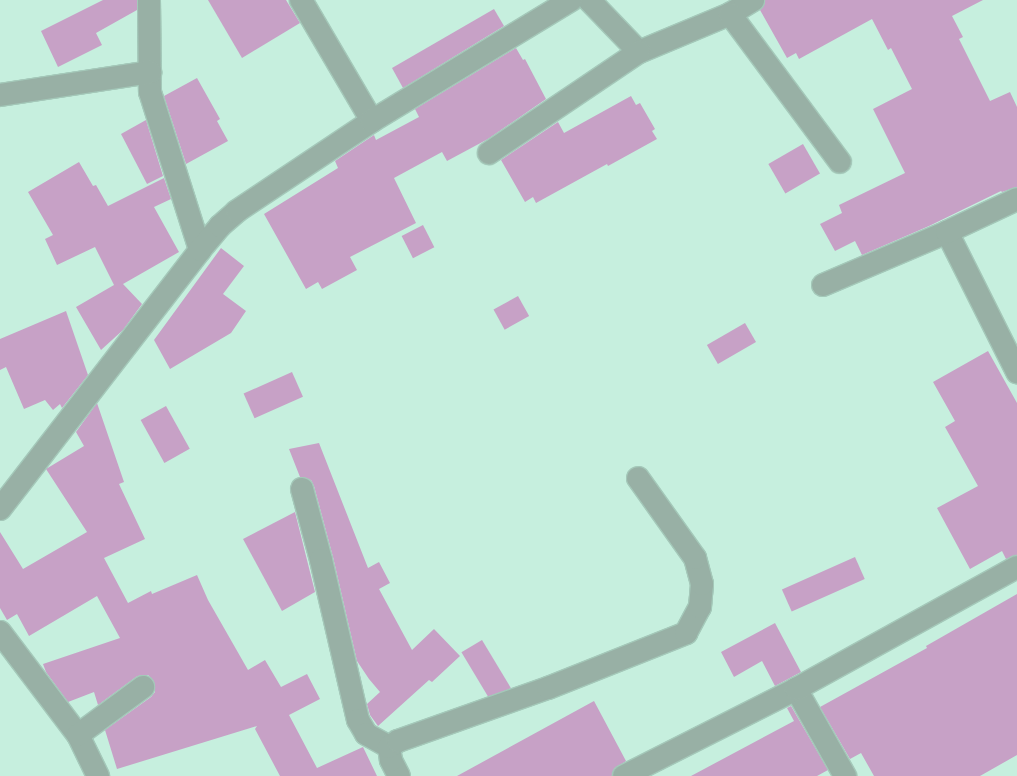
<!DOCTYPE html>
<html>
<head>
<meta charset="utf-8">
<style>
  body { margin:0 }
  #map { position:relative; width:1017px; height:776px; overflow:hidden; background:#c6efde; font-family:"IBM Plex Sans",sans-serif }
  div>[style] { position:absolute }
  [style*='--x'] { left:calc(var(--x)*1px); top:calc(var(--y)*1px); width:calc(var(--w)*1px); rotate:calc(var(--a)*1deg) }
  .building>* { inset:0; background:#c7a1c6; transform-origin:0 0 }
  .roads { filter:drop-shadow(1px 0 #a4c8b9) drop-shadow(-1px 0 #a4c8b9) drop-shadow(0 1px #a4c8b9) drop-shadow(0 -1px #a4c8b9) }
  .minor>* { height:22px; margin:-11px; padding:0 11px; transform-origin:11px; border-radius:11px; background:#98b0a5 }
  span { translate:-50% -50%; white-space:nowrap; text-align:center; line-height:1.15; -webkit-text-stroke:3px #c6efde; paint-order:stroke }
</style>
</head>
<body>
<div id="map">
  <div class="building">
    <div style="clip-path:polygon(103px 0,137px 0,137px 10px,96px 33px,102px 45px,58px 67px,41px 31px)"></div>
    <div style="clip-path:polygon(208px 0,286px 0,300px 23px,242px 58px)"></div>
    <div style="clip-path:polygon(765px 0,983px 0,952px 16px,963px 37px,959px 39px,990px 101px,1010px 92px,1017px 107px,1017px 187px,1002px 192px,1001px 191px,929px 226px,862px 255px,855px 241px,835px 251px,820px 224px,842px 213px,839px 205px,905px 173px,873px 109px,912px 89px,891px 48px,888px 50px,872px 19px,799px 59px,796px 53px,787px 58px,760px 10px)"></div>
    <div style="clip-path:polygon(494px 9px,504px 26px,403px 88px,392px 68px)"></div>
    <div style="clip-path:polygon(516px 48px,523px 60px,525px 59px,546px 99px,488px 139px,447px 161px,442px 152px,394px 178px,416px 223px,350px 257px,357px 270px,322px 289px,318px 282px,306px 289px,264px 214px,338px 168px,335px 161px,374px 135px,376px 140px,419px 117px,415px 109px)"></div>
    <div style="clip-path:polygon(197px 78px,220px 119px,217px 121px,228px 141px,186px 164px,164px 96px)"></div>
    <div style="clip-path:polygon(631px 96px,636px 105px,640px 103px,655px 129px,652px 131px,657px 139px,608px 166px,607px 164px,536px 203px,533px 197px,525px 202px,501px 160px,558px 122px,564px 133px)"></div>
    <div style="clip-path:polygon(146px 120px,163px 176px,147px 184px,121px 134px)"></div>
    <div style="left:803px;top:144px;width:34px;height:40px;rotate:60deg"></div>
    <div style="clip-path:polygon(79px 162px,93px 186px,96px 185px,108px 206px,164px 178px,171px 199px,154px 207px,179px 252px,123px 284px,142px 304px,123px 330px,101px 350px,76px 307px,114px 285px,95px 247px,57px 265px,45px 239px,53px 235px,28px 192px)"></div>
    <div style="left:423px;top:225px;width:25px;height:24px;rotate:63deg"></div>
    <div style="clip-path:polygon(221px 248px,244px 266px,223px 294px,246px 311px,231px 333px,170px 369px,154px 340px)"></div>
    <div style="left:518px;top:296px;width:23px;height:28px;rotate:61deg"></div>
    <div style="clip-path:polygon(66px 311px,88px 375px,62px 408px,60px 404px,53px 410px,45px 400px,24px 409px,6px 367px,0 370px,0 339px)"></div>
    <div style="left:745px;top:323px;width:22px;height:44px;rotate:60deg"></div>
    <div style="clip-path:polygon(988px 351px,1017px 403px,1017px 555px,1006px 559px,1002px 551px,970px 569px,937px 508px,978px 486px,945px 427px,955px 421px,933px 382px)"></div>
    <div style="left:292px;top:372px;width:27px;height:53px;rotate:66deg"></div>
    <div style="clip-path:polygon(97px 403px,124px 482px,119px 484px,145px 539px,104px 558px,128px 603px,151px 591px,152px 594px,197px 575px,208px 600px,248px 670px,265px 660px,281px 687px,307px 674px,320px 699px,289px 715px,317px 768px,363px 747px,377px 776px,280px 776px,255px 729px,257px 726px,117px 769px,105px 730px,151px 697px,155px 692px,155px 685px,153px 680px,148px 675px,141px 675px,136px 677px,98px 705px,94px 692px,68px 702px,46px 672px,43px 664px,120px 638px,97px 596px,29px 636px,17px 614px,7px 620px,0 608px,0 532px,23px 569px,87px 532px,46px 469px,84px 446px,76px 432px)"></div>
    <div style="left:166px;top:406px;width:49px;height:29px;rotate:61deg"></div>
    <div style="clip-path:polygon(319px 443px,368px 568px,379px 562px,390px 583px,379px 589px,412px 650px,434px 629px,460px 656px,432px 682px,429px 680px,378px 726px,370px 715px,367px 704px,380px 692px,369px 679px,357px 661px,333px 557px,314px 486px,311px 480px,300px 477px,289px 449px)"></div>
    <div style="clip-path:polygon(295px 512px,315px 592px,282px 611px,243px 539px)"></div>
    <div style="left:855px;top:557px;width:24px;height:80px;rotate:66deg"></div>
    <div style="clip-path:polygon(1017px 594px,1017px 755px,980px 776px,874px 776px,861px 753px,850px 759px,820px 707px,927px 648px,926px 646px)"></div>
    <div style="clip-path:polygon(775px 623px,801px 672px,775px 686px,762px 661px,734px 677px,721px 652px)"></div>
    <div style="left:482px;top:640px;width:56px;height:24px;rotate:59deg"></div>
    <div style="clip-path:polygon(594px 701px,626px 761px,614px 769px,612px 776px,457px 776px)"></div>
    <div style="clip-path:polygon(791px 706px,828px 770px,817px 776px,691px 776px,794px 721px,787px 708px)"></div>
  </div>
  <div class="roads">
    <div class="minor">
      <div style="--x:149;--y:0;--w:92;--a:89.4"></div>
      <div style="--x:150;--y:92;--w:166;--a:72.4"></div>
      <div style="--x:301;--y:0;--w:140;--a:59.6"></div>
      <div style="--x:589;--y:0;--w:72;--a:46.1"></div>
      <div style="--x:639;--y:52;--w:99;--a:-22.7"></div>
      <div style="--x:730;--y:14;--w:27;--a:-31"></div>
      <div style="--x:730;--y:14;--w:184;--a:53.4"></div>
      <div style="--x:0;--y:95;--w:152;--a:-8.7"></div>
      <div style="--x:489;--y:153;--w:181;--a:-34"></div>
      <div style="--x:947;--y:232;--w:157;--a:63.4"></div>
      <div style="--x:823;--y:285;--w:135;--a:-23.1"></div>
      <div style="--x:947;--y:232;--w:77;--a:-25.2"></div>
      <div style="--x:302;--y:489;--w:73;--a:75"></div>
      <div style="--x:321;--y:560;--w:164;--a:77"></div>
      <div style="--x:358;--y:720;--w:16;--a:60"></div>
      <div style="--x:366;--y:734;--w:26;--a:29"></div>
      <div style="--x:0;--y:509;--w:327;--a:-52.3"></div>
      <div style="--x:200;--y:250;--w:31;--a:-50"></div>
      <div style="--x:220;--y:226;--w:23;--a:-41"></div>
      <div style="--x:237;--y:211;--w:162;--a:-33.7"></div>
      <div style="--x:372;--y:121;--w:233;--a:-31.3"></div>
      <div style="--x:0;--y:632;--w:129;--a:52.9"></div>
      <div style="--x:78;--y:735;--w:46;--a:64"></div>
      <div style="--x:796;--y:689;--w:100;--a:60.6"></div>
      <div style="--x:78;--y:735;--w:81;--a:-36.4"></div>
      <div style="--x:399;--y:776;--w:18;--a:-117"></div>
      <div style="--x:391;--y:760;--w:13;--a:-99"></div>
      <div style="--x:389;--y:747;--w:11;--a:-34"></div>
      <div style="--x:398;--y:741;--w:159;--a:-19.5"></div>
      <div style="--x:548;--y:688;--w:149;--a:-21.7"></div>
      <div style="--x:686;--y:633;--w:30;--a:-62"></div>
      <div style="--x:700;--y:607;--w:23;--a:-85"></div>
      <div style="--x:702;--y:584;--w:27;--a:-105"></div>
      <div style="--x:695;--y:558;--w:98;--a:-125.5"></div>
      <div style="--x:624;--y:776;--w:193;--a:-26.8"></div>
      <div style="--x:796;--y:689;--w:252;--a:-28.9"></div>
    </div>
  </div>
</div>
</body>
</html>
